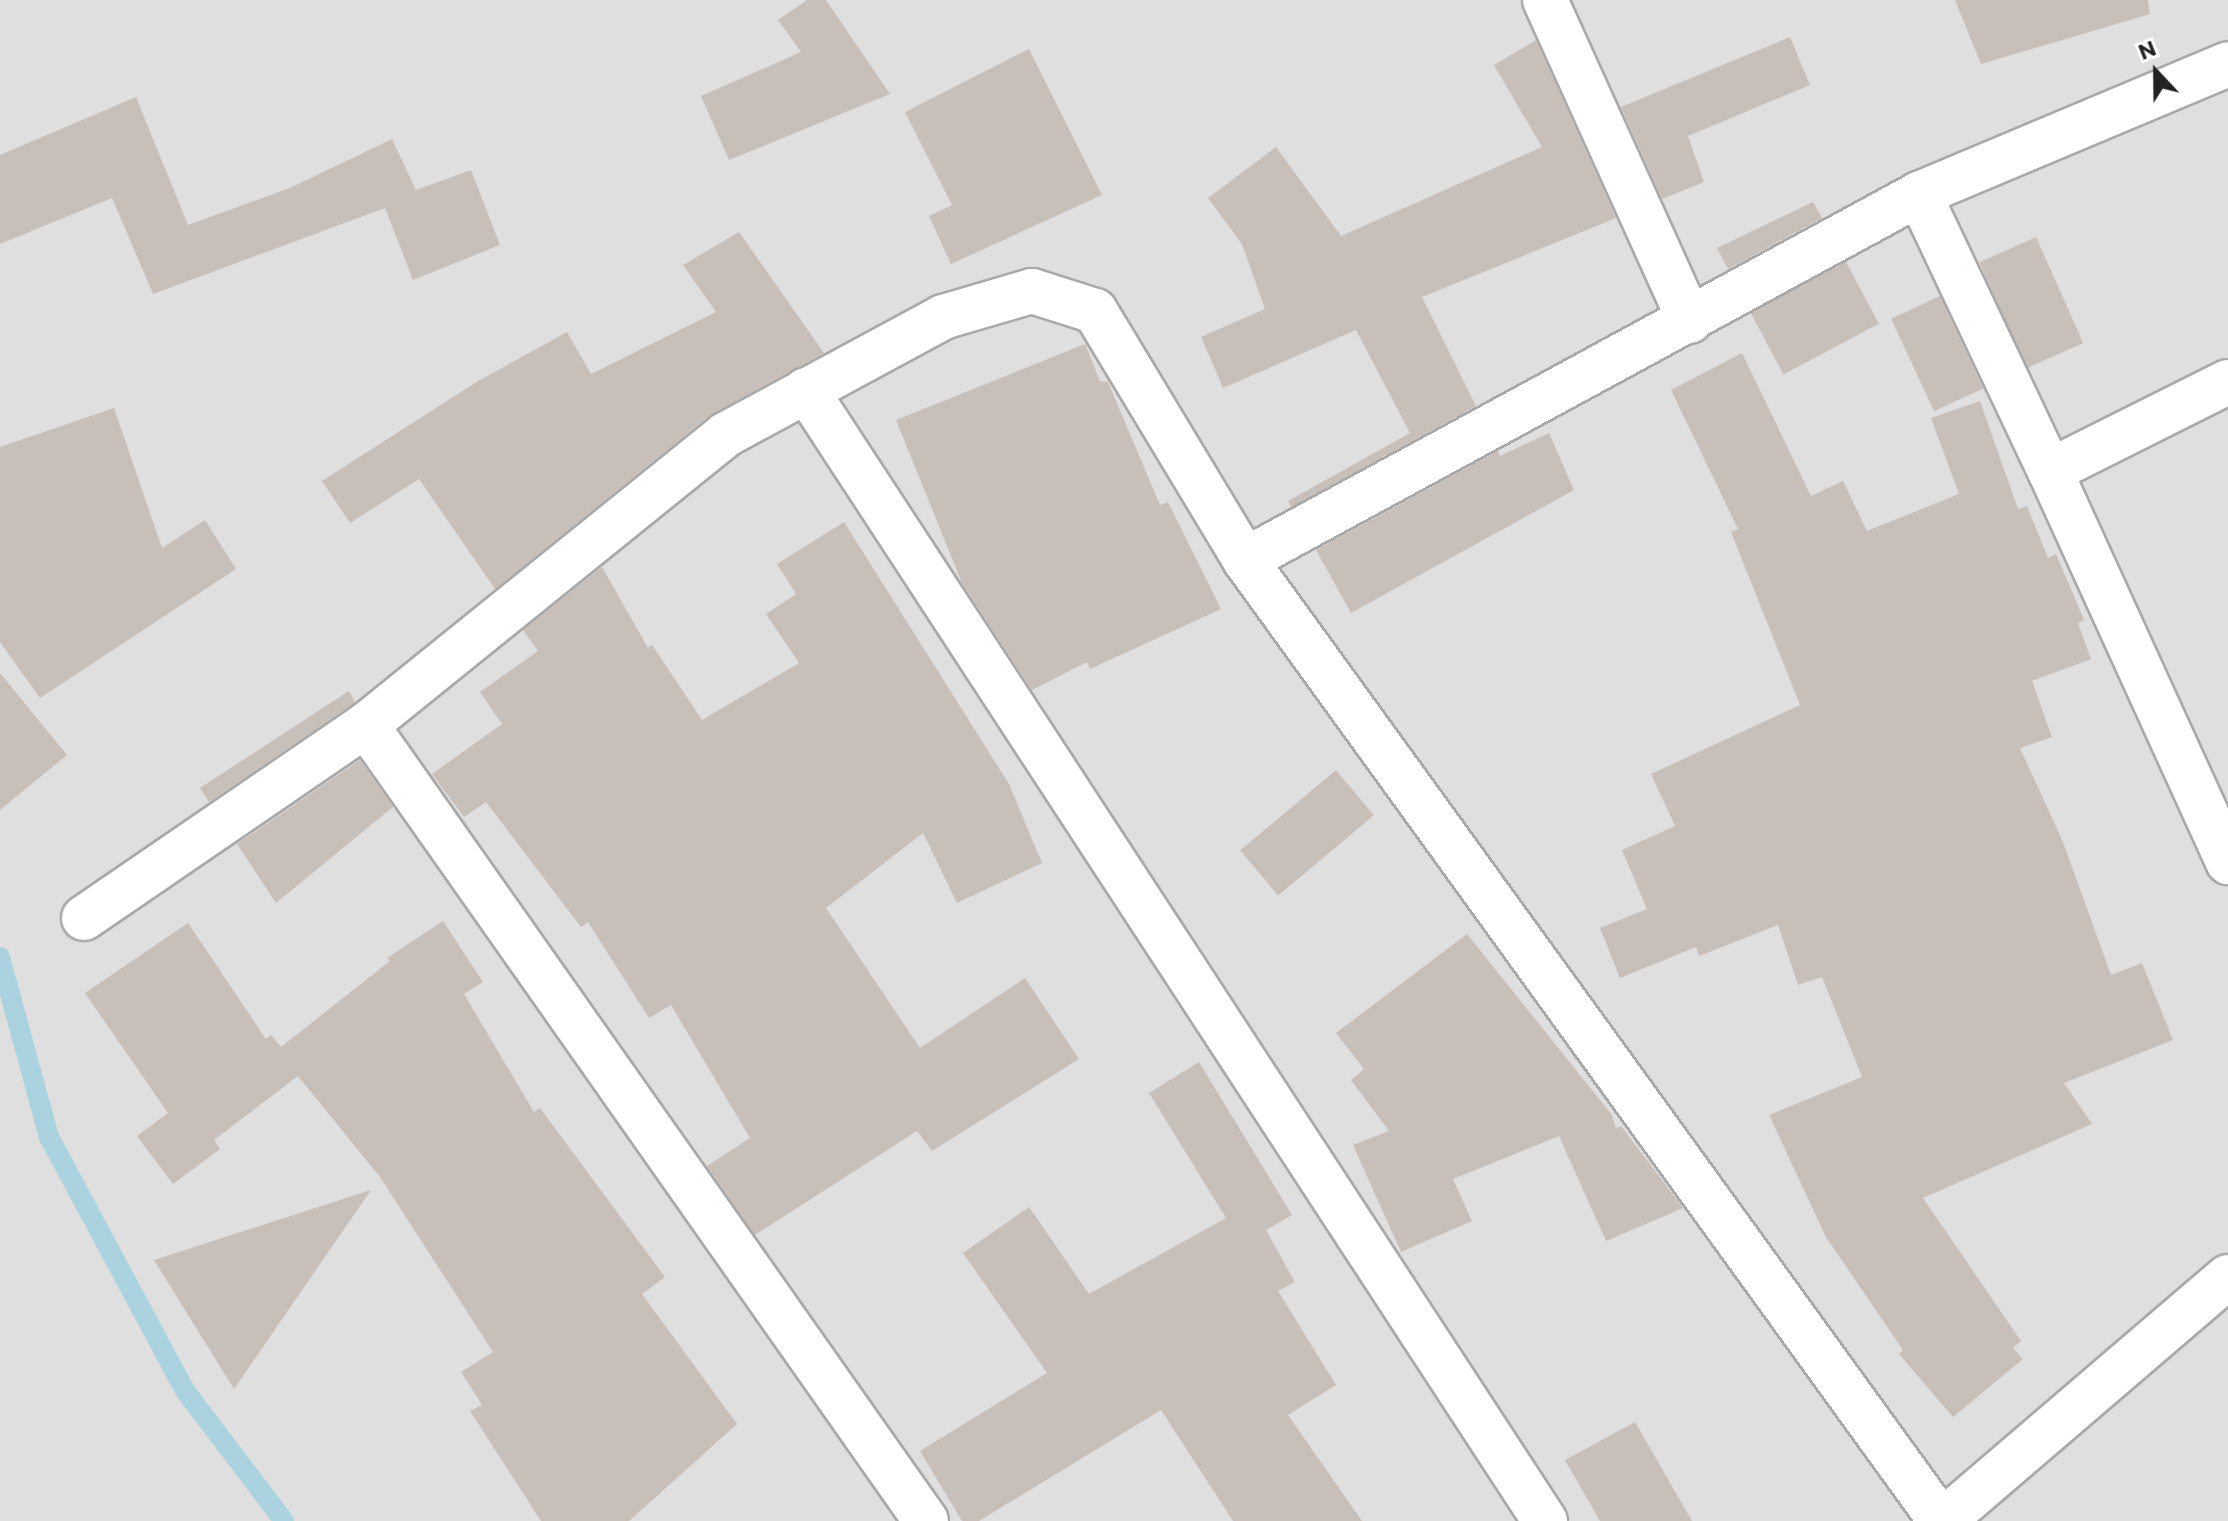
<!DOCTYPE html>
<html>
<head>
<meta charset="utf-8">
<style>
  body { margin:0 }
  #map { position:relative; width:2228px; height:1521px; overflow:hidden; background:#f2efe9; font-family:Commissioner,sans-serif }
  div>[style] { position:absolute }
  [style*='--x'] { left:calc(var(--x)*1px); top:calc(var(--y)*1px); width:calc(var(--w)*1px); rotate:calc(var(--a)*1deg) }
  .residential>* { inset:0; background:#e0dfdf; transform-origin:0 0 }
  .stream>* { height:20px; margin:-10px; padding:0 10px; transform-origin:10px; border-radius:10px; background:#aad3df }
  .building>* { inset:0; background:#c7bfb8; transform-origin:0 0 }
  .roads { filter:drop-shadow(2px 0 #a9a9a9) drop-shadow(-2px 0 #a9a9a9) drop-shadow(0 2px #a9a9a9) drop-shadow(0 -2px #a9a9a9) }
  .street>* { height:44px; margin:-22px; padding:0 22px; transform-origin:22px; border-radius:22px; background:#fff }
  span { translate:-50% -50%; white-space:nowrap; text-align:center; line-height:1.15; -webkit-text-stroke:7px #fff; paint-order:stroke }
  .north { position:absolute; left:2116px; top:32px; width:80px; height:80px; -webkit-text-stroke:6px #fff; paint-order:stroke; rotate:338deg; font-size:22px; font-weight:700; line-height:32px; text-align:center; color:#222 }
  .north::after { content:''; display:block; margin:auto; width:28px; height:36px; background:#222; clip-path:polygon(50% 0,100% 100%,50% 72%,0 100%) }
</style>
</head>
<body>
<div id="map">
  <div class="residential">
    <div style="left:0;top:0;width:2228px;height:1521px"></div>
  </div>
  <div class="stream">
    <div style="--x:0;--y:957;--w:187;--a:74.8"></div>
    <div style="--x:49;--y:1137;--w:289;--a:61.8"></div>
    <div style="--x:186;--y:1392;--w:162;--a:52.8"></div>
  </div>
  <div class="building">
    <div style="clip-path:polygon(807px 0,826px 0,890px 94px,729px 160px,701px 96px,801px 52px,778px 20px)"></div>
    <div style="clip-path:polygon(1955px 0,2148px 0,2150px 14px,1981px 64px)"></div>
    <div style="clip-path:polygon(1790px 37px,1810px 85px,1688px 136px,1704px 182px,1662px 199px,1621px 107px)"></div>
    <div style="clip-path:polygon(1536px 40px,1616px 218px,1422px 297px,1476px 406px,1291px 507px,1288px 501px,1410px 433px,1356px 330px,1223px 388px,1201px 337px,1265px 309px,1242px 244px,1208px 198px,1276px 147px,1341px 236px,1542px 147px,1494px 65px)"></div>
    <div style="clip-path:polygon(1029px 49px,1102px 195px,951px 264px,929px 216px,952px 205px,905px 112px)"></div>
    <div style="clip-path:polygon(136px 97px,188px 225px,290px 188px,392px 139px,416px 190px,471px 170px,500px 245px,413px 280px,385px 208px,153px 294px,112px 198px,0 244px,0 155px)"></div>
    <div style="clip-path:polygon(1813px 202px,1822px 218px,1728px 269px,1717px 248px)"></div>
    <div style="clip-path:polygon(739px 232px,824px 353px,710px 415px,495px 589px,419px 479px,350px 523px,322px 481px,478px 381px,567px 332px,591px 374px,716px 312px,683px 265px)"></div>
    <div style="left:2036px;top:237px;width:116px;height:62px;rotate:66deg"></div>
    <div style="left:1846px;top:262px;width:70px;height:108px;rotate:62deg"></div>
    <div style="left:1940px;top:296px;width:102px;height:54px;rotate:65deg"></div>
    <div style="clip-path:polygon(1085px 344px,1100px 381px,1108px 382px,1160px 505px,1168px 502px,1221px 609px,1090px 669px,1087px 662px,1032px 690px,962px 583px,896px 420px)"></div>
    <div style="clip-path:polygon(1742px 353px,1811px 496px,1843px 481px,1867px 531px,1959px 494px,1931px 418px,1980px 401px,2018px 509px,2027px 506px,2048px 558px,2056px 554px,2084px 620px,2078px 623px,2091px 659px,2032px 681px,2052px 737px,2020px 748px,2063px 842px,2111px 975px,2142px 963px,2173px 1040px,2064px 1083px,2092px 1124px,1923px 1198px,2021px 1341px,2013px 1348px,2023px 1359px,1953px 1417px,1899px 1354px,1903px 1350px,1826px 1237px,1769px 1115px,1862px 1077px,1822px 977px,1798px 985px,1778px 925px,1699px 956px,1696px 947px,1620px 978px,1600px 928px,1647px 909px,1622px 850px,1675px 826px,1651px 774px,1800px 705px,1731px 532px,1738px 529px,1671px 390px)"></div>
    <div style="clip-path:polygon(114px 408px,162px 548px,205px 520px,236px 569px,40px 698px,0 642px,0 447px)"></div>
    <div style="clip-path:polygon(1549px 433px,1574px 490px,1351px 613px,1316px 550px,1498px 451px,1500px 456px)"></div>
    <div style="clip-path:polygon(844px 522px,1009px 784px,1042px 863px,957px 903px,923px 833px,826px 908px,920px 1048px,1025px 978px,1079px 1059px,932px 1151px,917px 1131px,755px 1235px,707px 1166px,750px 1138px,671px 1005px,649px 1018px,588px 922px,581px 927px,486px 802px,464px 817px,432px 774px,502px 724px,480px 692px,538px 651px,523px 630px,602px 567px,648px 648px,652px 645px,702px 720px,799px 663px,766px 614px,796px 594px,777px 564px)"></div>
    <div style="clip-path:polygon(0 673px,67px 755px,0 810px)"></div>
    <div style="clip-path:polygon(349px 691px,355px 702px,351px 705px,209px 802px,200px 788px)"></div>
    <div style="clip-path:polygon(360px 760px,393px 807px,276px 903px,237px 844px)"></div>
    <div style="left:1336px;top:770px;width:59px;height:125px;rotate:50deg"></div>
    <div style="clip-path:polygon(443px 921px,483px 982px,464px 994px,534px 1112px,540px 1108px,665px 1277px,642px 1294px,737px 1424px,629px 1521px,541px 1521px,470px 1411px,482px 1405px,461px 1372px,493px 1352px,380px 1177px,298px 1076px,214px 1140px,220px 1149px,173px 1184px,137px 1136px,168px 1113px,85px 993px,188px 923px,266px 1039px,271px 1035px,281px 1047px,390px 961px,387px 958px)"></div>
    <div style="clip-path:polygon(1467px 934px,1612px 1115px,1616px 1128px,1621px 1126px,1683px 1208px,1606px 1241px,1559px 1136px,1453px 1179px,1472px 1221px,1401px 1252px,1353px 1145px,1389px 1131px,1351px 1080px,1364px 1069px,1336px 1033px)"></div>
    <div style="clip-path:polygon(1199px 1062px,1292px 1215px,1266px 1230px,1295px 1282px,1278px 1291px,1336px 1385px,1288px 1415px,1362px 1521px,1233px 1521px,1161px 1410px,979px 1521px,962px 1521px,920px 1451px,1047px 1373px,963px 1253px,1029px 1207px,1089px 1294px,1226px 1218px,1149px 1093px)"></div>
    <div style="clip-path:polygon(371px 1190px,234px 1389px,154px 1260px)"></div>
    <div style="clip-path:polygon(1635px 1422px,1692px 1521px,1600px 1521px,1565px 1460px)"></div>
  </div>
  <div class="roads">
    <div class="street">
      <div style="--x:1545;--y:0;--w:352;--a:65.7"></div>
      <div style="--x:1919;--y:194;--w:306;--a:64.7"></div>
      <div style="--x:2050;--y:471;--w:199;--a:-26.6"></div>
      <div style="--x:806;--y:390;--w:1351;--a:56.84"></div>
      <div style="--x:2050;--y:471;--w:430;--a:65.5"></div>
      <div style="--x:1245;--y:560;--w:767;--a:-28.5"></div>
      <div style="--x:1919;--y:194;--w:335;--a:-22.8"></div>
      <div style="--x:366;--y:725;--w:973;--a:54.87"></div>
      <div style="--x:84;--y:918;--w:342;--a:-34.4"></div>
      <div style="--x:366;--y:725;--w:461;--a:-38.9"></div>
      <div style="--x:725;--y:435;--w:248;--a:-28.4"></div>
      <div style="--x:943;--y:317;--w:93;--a:-16.3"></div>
      <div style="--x:1032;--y:291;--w:66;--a:17.6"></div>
      <div style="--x:1095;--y:311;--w:291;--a:58.9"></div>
      <div style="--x:1245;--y:560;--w:1187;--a:54.09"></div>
      <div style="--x:1943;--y:1521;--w:375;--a:-40.6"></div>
    </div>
  </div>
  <div class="north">N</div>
</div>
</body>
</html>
